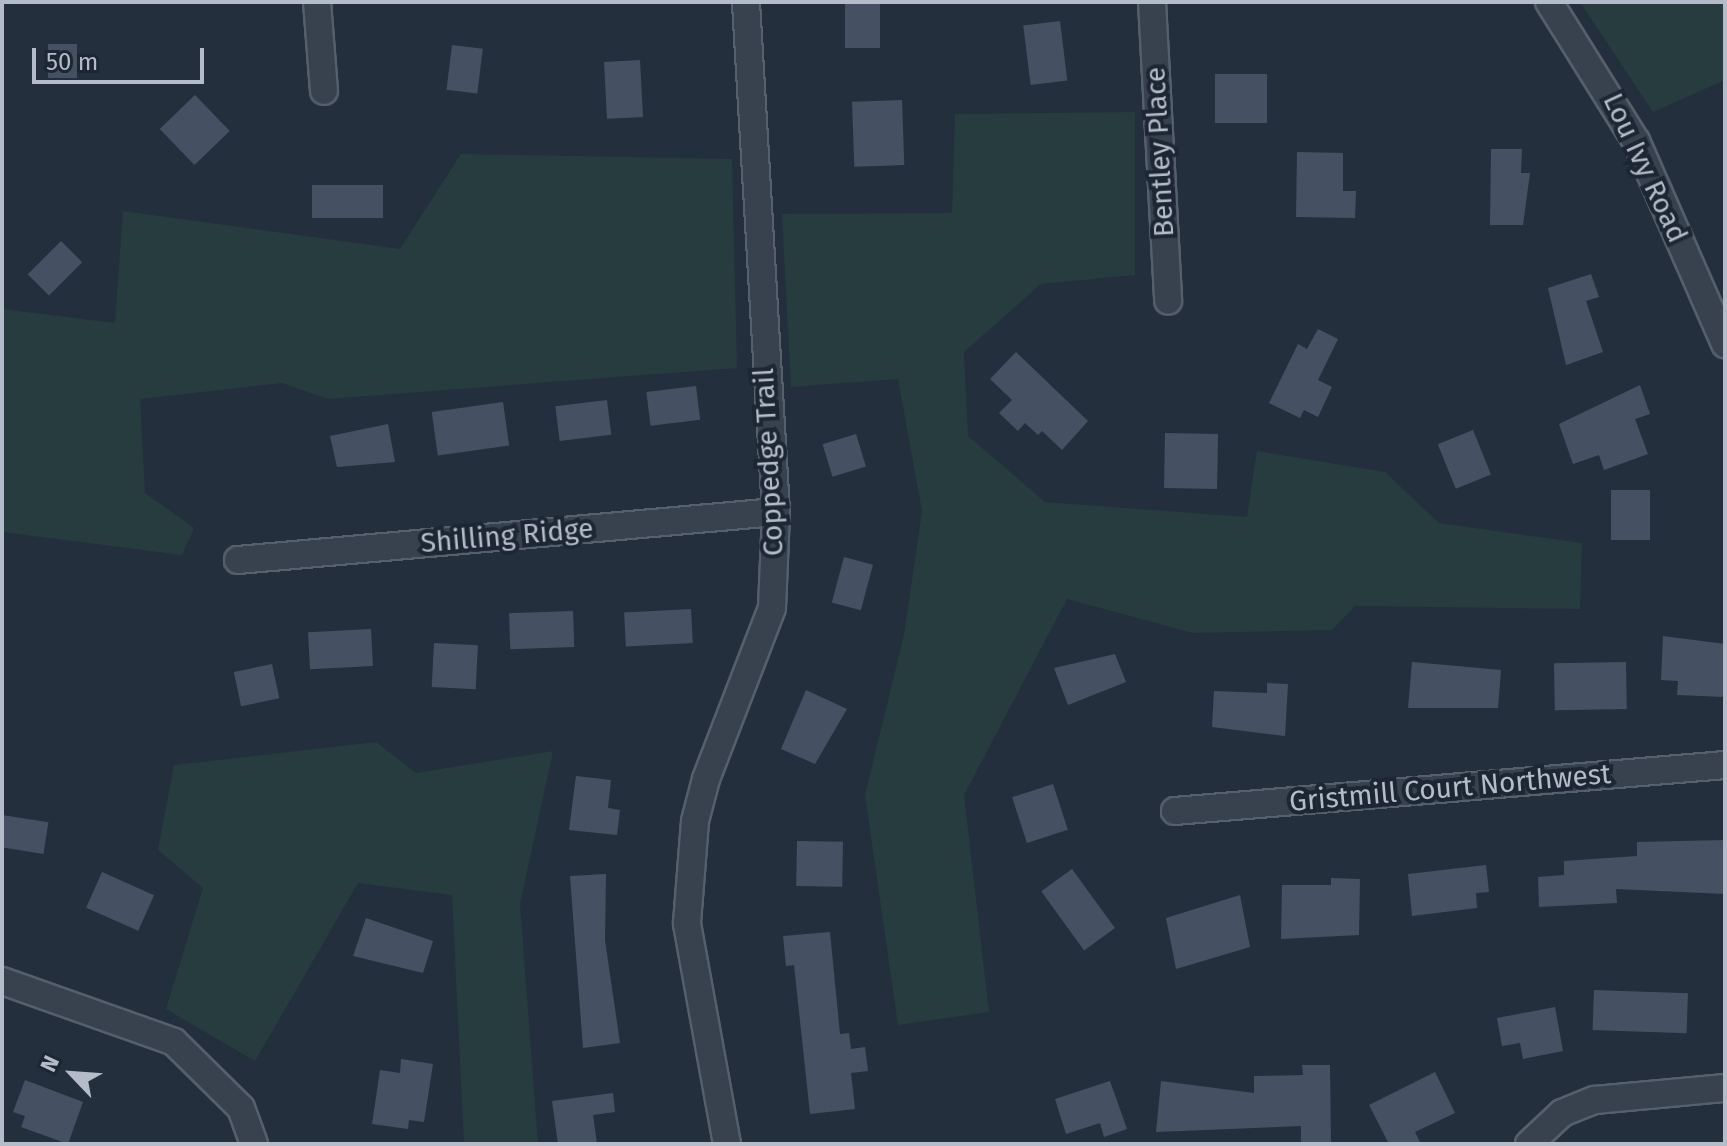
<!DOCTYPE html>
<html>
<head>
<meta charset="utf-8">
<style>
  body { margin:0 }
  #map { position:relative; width:1727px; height:1146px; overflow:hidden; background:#242f3e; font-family:"Fira Sans",sans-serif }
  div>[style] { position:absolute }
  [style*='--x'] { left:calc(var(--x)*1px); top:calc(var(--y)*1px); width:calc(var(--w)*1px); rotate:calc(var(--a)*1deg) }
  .green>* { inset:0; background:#263c3f }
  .building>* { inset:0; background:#455162; transform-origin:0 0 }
  .roads { filter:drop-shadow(2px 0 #565f6c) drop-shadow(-2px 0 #565f6c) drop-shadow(0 2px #565f6c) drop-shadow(0 -2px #565f6c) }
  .minor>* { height:26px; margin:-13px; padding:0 13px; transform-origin:13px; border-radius:13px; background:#38414e }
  span { translate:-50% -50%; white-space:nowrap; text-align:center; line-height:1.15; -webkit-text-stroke:8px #1d2633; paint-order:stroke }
  .street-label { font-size:28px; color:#b4bcc9 }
  .frame { position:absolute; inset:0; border:4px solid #b4bcc9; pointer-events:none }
  .north { position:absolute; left:32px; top:1034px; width:80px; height:80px; -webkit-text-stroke:6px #1d2633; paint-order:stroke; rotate:295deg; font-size:22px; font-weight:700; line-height:32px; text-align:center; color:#b4bcc9 }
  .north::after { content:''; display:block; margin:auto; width:28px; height:36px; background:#b4bcc9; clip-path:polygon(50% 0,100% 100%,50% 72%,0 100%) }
  .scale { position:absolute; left:32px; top:48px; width:172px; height:36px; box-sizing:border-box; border:4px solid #b4bcc9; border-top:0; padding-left:10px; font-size:24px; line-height:28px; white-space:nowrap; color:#b4bcc9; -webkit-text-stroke:6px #1d2633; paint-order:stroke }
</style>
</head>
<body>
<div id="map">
  <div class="green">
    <div style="clip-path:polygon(1580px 2px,1725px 2px,1725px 80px,1653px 112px)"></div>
    <div style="clip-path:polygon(1135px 112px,1135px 275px,1041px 284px,964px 352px,968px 436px,1045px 502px,1247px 517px,1257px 451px,1385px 472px,1439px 523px,1582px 543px,1580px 609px,1355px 606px,1332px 630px,1193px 633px,1067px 599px,964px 795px,989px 1012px,898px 1025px,865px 795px,904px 635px,922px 511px,898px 379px,791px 387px,782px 214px,952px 213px,955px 114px)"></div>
    <div style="clip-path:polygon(461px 154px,732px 159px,737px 368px,328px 399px,282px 383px,140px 399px,145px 493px,194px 528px,182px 555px,2px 532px,2px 309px,115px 323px,123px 211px,400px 249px)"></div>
    <div style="clip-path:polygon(376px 742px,416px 773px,553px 751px,520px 904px,538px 1144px,464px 1144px,452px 895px,358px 883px,255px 1061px,166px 1009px,203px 888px,158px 850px,174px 765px)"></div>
  </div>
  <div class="building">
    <div style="left:845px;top:2px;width:35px;height:46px"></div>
    <div style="left:1060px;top:21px;width:60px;height:37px;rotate:83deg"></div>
    <div style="left:48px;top:44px;width:29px;height:34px"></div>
    <div style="left:452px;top:45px;width:31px;height:45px;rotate:7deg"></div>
    <div style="left:640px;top:60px;width:57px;height:36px;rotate:87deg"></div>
    <div style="left:1215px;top:74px;width:52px;height:49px"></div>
    <div style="left:195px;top:95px;width:50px;height:49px;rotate:46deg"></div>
    <div style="left:902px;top:100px;width:65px;height:50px;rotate:88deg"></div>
    <div style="clip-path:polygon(1491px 149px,1522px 149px,1521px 173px,1530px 173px,1523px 225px,1490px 225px)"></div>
    <div style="clip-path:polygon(1297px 152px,1343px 153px,1343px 191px,1356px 191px,1355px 218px,1296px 217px)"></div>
    <div style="left:383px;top:185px;width:33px;height:71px;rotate:90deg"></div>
    <div style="left:61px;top:241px;width:30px;height:47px;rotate:45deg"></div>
    <div style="clip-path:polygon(1591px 274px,1599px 297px,1586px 301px,1603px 352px,1566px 365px,1548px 288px)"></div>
    <div style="clip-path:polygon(1318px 329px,1338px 339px,1318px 380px,1332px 387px,1318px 417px,1304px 410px,1300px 418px,1269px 403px,1298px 344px,1307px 349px)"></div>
    <div style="clip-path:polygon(1016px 352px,1088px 421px,1062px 450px,1042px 431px,1038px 435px,1025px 423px,1018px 431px,999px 413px,1012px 400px,990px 379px)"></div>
    <div style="clip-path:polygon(1640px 385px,1650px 414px,1635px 419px,1648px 454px,1604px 470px,1599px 455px,1573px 464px,1559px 424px)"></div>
    <div style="left:696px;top:386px;width:34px;height:50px;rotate:83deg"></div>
    <div style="left:607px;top:400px;width:35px;height:52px;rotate:83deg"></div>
    <div style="left:503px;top:402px;width:44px;height:72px;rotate:82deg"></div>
    <div style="clip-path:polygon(388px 424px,395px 462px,337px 467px,330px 436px)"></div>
    <div style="left:1473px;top:430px;width:48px;height:38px;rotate:68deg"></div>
    <div style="left:1165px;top:433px;width:53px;height:55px;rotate:1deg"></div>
    <div style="left:856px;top:434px;width:34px;height:35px;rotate:73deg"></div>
    <div style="left:1611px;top:490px;width:39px;height:50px"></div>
    <div style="left:844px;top:557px;width:30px;height:47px;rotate:15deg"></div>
    <div style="left:691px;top:609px;width:34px;height:67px;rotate:87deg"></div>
    <div style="left:573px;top:611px;width:36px;height:64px;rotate:88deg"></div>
    <div style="left:371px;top:629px;width:37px;height:63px;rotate:87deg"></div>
    <div style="clip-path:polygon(1663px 636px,1725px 644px,1724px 697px,1677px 695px,1678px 681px,1661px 680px)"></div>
    <div style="left:434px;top:643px;width:44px;height:44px;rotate:3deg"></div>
    <div style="clip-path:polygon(1115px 654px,1126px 682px,1068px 705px,1054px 668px)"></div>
    <div style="clip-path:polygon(1412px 662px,1501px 670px,1498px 708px,1408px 708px)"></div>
    <div style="left:1626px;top:662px;width:47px;height:72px;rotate:89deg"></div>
    <div style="left:272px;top:664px;width:35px;height:39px;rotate:78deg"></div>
    <div style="clip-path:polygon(1267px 683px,1288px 684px,1285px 736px,1212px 727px,1214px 691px,1267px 693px)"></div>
    <div style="clip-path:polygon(806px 690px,847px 709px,815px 764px,781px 749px)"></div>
    <div style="clip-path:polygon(576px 776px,611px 780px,608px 808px,620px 810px,617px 835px,569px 830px)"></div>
    <div style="left:1053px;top:784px;width:48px;height:43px;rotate:72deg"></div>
    <div style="left:2px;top:815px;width:47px;height:32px;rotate:9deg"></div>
    <div style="clip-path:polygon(1724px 840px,1725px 894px,1616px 889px,1617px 903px,1539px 907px,1538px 877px,1564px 875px,1564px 861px,1637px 856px,1637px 842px)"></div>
    <div style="left:797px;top:841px;width:46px;height:45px;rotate:1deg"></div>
    <div style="clip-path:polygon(1486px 865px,1489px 892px,1476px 893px,1477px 908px,1412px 916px,1408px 874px)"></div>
    <div style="left:1072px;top:869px;width:73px;height:38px;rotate:54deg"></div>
    <div style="left:102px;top:872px;width:57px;height:39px;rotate:24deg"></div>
    <div style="clip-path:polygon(606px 874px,605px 940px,620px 1043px,583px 1048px,570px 876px)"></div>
    <div style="clip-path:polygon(1331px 878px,1360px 879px,1359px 935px,1281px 939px,1282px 885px,1331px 885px)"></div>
    <div style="clip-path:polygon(1240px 895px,1250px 947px,1176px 969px,1166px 918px)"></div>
    <div style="clip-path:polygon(366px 918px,433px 941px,423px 973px,353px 956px)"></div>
    <div style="clip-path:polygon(830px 932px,840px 1034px,849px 1033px,851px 1049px,865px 1047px,868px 1071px,851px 1073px,855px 1109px,810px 1114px,794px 965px,786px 966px,783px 936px)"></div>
    <div style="left:1594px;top:990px;width:94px;height:40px;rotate:2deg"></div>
    <div style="clip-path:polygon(1555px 1007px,1563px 1051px,1523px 1059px,1520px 1043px,1502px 1046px,1497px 1018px)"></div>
    <div style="clip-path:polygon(401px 1059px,433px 1064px,424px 1122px,409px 1120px,408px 1129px,372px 1124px,380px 1070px,400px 1073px)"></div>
    <div style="clip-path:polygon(1302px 1065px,1330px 1065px,1331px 1142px,1301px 1143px,1301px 1126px,1156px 1132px,1161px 1081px,1254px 1093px,1254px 1076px,1303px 1075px)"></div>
    <div style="clip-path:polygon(1435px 1072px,1455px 1113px,1415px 1132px,1421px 1144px,1389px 1144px,1369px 1105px)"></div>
    <div style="clip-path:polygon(25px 1080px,83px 1102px,68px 1144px,21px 1127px,25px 1116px,13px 1112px)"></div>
    <div style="clip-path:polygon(1110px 1081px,1127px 1129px,1104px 1137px,1100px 1123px,1066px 1134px,1055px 1099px)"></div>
    <div style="clip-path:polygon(613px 1093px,615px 1112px,593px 1115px,597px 1144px,558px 1144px,552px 1101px)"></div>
  </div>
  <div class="roads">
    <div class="minor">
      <div style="--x:317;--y:2;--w:89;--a:85.5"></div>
      <div style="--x:1152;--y:2;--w:299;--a:86.9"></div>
      <div style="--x:1549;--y:2;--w:164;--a:58"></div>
      <div style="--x:1636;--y:141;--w:222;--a:66.3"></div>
      <div style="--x:238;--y:560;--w:540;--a:-5.1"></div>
      <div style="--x:1175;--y:811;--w:552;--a:-4.78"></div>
      <div style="--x:2;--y:981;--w:182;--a:19.5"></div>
      <div style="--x:174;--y:1042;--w:94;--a:44.6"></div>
      <div style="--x:241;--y:1108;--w:38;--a:70"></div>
      <div style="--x:727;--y:1144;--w:225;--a:-100.3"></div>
      <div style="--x:687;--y:923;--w:102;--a:-85.5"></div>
      <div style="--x:695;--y:821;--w:43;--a:-75.3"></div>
      <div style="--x:706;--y:779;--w:183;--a:-68.9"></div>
      <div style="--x:772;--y:608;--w:96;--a:-87.6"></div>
      <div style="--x:776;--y:512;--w:511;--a:-93.37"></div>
      <div style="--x:1529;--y:1144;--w:45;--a:-43.2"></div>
      <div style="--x:1562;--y:1113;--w:35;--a:-22"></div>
      <div style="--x:1595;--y:1100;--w:131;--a:-5.3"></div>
    </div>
  </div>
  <div class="street-label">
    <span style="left:1160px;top:152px;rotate:-93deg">Bentley Place</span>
    <span style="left:1645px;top:168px;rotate:65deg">Lou Ivy Road</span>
    <span style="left:769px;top:462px;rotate:-93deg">Coppedge Trail</span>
    <span style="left:507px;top:536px;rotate:-5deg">Shilling Ridge</span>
    <span style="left:1450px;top:788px;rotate:-5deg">Gristmill Court Northwest</span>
  </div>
  <div class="frame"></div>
  <div class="north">N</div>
  <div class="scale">50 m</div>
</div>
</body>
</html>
